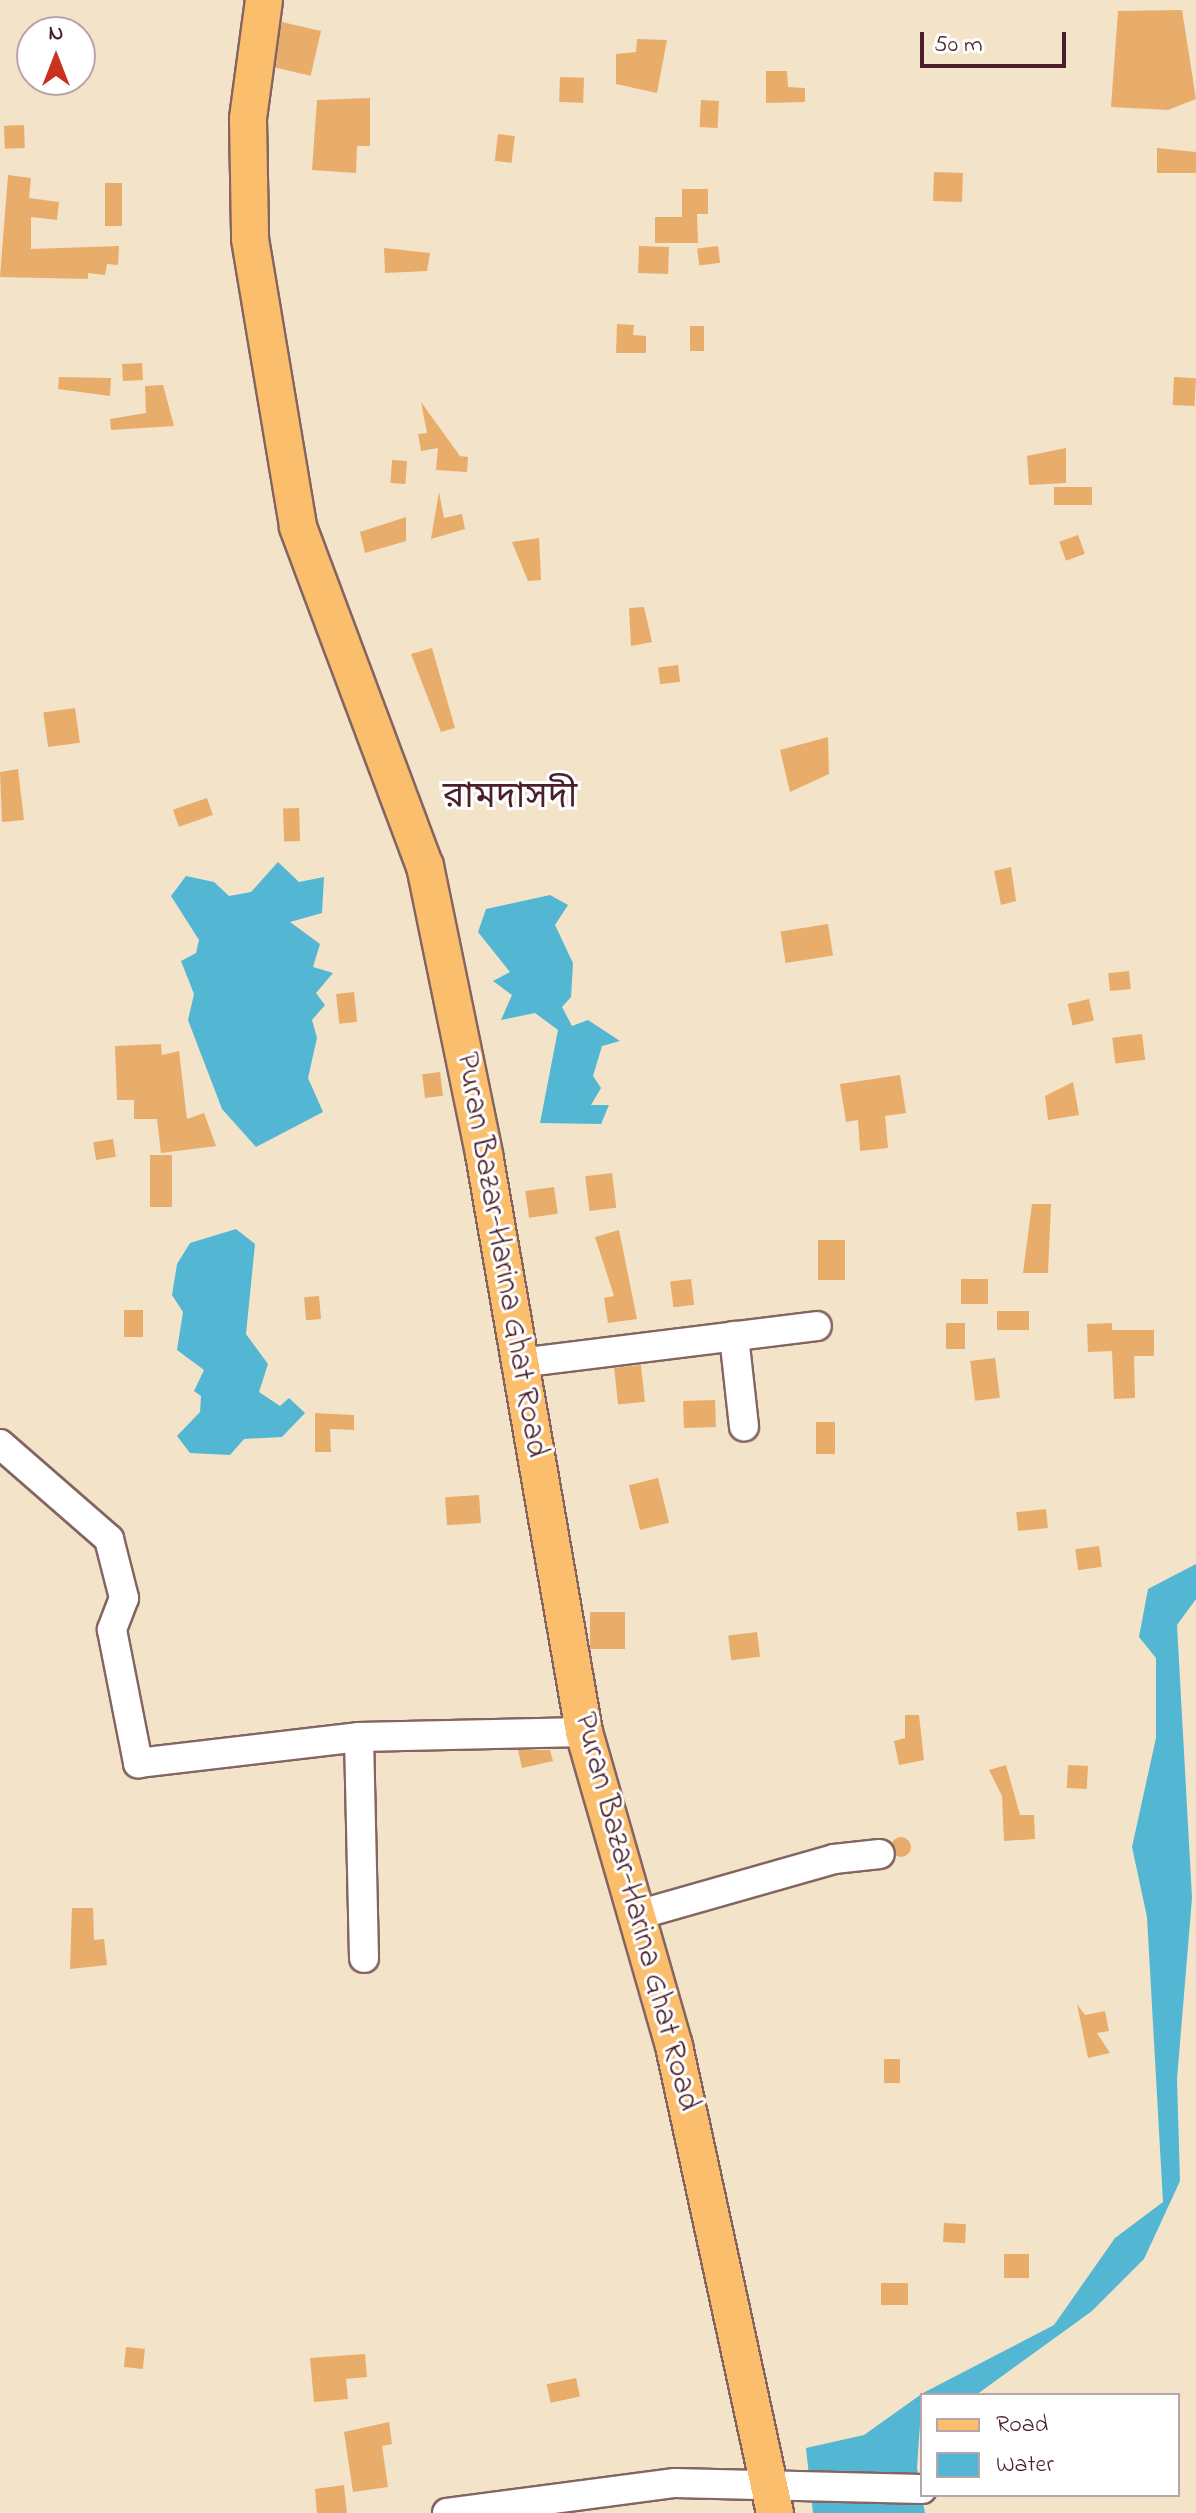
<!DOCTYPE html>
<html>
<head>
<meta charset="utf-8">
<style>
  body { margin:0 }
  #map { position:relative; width:1196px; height:2513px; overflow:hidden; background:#f3e3c9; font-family:"Indie Flower","Noto Sans Bengali",sans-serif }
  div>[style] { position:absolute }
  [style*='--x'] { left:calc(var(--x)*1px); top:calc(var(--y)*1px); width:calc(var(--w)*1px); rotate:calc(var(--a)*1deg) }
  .water>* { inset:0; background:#53b6d2 }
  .building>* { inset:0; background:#e8ad6a; transform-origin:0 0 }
  .round { border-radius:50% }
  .roads { filter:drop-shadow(2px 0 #856462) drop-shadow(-2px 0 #856462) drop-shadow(0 2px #856462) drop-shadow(0 -2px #856462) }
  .minor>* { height:28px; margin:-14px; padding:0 14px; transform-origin:14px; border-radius:14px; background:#fff }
  .major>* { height:36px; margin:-18px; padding:0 18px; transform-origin:18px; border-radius:18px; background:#fabe6d }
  span { translate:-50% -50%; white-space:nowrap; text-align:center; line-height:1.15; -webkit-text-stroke:6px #fff; paint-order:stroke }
  .street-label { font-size:32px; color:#4a1f2b }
  .quarter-label { font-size:36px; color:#4a1f2b }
  .legend { position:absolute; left:920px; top:2393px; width:260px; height:104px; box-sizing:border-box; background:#fff; border:2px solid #b7a5aa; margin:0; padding:10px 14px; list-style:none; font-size:24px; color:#4a1f2b }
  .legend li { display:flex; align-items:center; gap:16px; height:40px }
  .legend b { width:40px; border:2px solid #b7a5aa }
  .north { position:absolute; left:16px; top:16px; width:80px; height:80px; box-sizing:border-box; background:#fff; border:2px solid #b7a5aa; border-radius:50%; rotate:0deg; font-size:22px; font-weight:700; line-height:32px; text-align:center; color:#4a1f2b }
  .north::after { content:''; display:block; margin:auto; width:28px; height:36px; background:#c8321e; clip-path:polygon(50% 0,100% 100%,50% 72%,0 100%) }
  .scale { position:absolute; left:920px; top:32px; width:146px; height:36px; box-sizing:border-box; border:4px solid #4a1f2b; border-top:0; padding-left:10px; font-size:24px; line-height:28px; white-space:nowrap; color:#4a1f2b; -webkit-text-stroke:6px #fff; paint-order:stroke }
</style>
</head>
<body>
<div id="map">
  <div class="water">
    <div style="clip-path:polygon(278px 862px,299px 882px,324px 877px,322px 913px,290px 922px,320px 944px,313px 967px,333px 973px,316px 993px,325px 1005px,312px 1020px,317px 1038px,308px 1078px,323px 1112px,256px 1147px,222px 1109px,188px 1020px,194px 994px,181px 961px,196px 953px,199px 940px,171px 896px,186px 876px,214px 882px,229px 896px,251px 892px)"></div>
    <div style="clip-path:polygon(550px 895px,568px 905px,555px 925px,573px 963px,571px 997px,562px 1007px,572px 1026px,588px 1020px,620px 1041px,602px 1046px,593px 1076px,601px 1088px,591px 1105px,609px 1105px,601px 1124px,540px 1123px,558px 1030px,535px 1013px,501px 1020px,512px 995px,493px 981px,510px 972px,478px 932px,486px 909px)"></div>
    <div style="clip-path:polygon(236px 1229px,255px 1244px,246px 1334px,268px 1364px,259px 1392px,280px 1406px,289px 1398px,305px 1413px,282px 1437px,244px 1439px,230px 1455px,190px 1453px,177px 1436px,200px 1412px,201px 1396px,194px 1391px,204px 1370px,177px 1350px,183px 1312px,172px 1295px,177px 1264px,190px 1243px)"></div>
    <div style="clip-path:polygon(1196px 1564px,1196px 1599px,1177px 1625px,1192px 1898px,1177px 2079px,1180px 2181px,1144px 2259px,1092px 2311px,976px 2395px,922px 2395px,917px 2468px,925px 2513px,813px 2513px,806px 2448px,864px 2435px,923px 2393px,1054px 2325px,1115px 2238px,1163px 2202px,1147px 1917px,1132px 1847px,1156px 1738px,1156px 1658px,1139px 1637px,1148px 1589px)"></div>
  </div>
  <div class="building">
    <div style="clip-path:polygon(1182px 10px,1196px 99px,1168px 110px,1111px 107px,1118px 11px)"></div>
    <div style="left:282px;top:22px;width:40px;height:46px;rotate:13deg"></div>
    <div style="clip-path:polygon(637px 39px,667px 40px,657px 93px,616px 84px,616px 54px,636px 52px)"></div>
    <div style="clip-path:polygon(766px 71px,787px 71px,788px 87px,805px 88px,805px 102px,766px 103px)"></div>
    <div style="left:560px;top:77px;width:24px;height:25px;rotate:2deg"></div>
    <div style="clip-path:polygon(370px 98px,370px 146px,357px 146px,356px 173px,312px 170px,317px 100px)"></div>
    <div style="left:701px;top:100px;width:18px;height:27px;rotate:3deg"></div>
    <div style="left:24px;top:125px;width:23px;height:20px;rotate:88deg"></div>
    <div style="left:498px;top:134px;width:17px;height:27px;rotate:7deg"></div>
    <div style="clip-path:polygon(1157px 148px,1196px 152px,1196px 173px,1157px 173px)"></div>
    <div style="left:934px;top:172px;width:29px;height:29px;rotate:2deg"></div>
    <div style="clip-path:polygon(8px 175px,31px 178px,29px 198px,59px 202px,57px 220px,31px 217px,31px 249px,119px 246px,118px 265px,107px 264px,105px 275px,88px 273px,88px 279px,0 277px)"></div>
    <div style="left:105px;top:183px;width:17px;height:43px"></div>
    <div style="clip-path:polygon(682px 189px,708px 189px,708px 214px,697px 214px,698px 243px,655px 243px,655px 217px,682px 217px)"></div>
    <div style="left:639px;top:246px;width:30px;height:27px;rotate:2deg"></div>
    <div style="left:718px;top:246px;width:17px;height:21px;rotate:83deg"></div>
    <div style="clip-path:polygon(384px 248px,430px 253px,427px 271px,385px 273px)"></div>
    <div style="clip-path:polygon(617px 324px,634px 325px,633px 335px,646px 336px,646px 353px,616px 353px)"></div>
    <div style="left:690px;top:326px;width:14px;height:25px"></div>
    <div style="left:142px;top:363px;width:17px;height:20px;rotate:87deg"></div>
    <div style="clip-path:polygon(59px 377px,111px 378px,110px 396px,58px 389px)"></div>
    <div style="left:1174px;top:377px;width:22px;height:28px;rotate:3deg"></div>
    <div style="clip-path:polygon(163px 385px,174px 426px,111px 430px,110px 419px,146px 413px,145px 386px)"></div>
    <div style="clip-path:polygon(421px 402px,460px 456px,468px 457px,467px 472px,436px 470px,438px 448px,421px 451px,418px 434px,427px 433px)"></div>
    <div style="clip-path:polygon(1066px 448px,1066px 483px,1029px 485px,1027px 456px)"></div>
    <div style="left:392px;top:460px;width:15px;height:23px;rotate:4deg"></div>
    <div style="left:1054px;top:487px;width:38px;height:18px"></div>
    <div style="clip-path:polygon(439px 492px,444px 518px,462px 514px,465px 529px,431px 539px)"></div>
    <div style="clip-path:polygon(406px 517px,406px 541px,365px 553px,360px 532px)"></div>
    <div style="left:1078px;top:535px;width:20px;height:20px;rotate:70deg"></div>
    <div style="clip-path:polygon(539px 538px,541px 580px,528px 581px,512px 542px)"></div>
    <div style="clip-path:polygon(644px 607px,652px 642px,631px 646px,629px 608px)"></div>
    <div style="clip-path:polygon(432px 648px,455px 728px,441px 732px,411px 654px)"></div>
    <div style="left:678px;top:665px;width:17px;height:20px;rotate:83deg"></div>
    <div style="left:75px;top:708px;width:35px;height:32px;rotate:82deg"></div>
    <div style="clip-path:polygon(828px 737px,829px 774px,790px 792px,780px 750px)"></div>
    <div style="clip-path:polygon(18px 769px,24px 820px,2px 822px,0 772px)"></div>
    <div style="left:207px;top:798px;width:18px;height:36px;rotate:71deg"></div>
    <div style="left:299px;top:808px;width:33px;height:16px;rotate:88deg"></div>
    <div style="clip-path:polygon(1011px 867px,1016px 901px,1001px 905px,994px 871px)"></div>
    <div style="left:828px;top:924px;width:32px;height:48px;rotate:81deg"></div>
    <div style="left:1129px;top:971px;width:18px;height:21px;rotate:84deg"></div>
    <div style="left:354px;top:992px;width:30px;height:18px;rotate:84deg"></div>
    <div style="left:1089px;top:999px;width:22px;height:22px;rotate:77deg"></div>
    <div style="left:1142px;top:1034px;width:26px;height:30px;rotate:83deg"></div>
    <div style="clip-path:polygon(161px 1044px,162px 1055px,179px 1051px,187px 1119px,204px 1113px,216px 1146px,161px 1153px,157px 1119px,134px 1119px,134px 1100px,117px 1100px,115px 1046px)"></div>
    <div style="left:440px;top:1072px;width:24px;height:18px;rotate:83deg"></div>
    <div style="clip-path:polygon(900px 1075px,906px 1113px,885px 1116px,888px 1148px,860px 1151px,858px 1120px,846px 1122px,840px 1084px)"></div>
    <div style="clip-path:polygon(1073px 1082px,1079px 1115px,1048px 1120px,1045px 1096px)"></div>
    <div style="left:113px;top:1139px;width:18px;height:20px;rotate:81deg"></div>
    <div style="left:150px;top:1155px;width:22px;height:52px"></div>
    <div style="left:612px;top:1173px;width:35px;height:27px;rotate:83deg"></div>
    <div style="left:554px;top:1187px;width:27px;height:29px;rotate:82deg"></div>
    <div style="clip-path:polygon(1032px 1204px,1051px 1204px,1048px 1273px,1023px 1273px)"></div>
    <div style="clip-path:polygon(619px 1230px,637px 1319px,608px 1323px,604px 1298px,614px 1296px,595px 1237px)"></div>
    <div style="left:818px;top:1240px;width:27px;height:40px"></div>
    <div style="left:691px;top:1279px;width:26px;height:21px;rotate:83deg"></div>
    <div style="left:961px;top:1279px;width:27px;height:25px"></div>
    <div style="left:319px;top:1296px;width:23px;height:15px;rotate:85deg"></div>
    <div style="left:124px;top:1310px;width:19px;height:27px"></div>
    <div style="left:997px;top:1311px;width:32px;height:19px"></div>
    <div style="left:946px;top:1323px;width:19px;height:26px"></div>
    <div style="clip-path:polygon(1112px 1323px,1112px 1330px,1154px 1330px,1154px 1356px,1134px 1356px,1135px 1398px,1114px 1399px,1112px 1351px,1088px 1352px,1087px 1324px)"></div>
    <div style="left:995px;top:1358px;width:40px;height:25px;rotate:83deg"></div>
    <div style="left:641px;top:1365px;width:37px;height:27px;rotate:84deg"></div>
    <div style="left:715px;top:1400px;width:27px;height:32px;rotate:88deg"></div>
    <div style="clip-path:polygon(315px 1413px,354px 1415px,354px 1430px,330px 1429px,331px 1452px,315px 1452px)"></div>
    <div style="left:816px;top:1422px;width:19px;height:32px"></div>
    <div style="left:658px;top:1478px;width:46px;height:30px;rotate:76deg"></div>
    <div style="left:479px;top:1495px;width:28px;height:34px;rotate:86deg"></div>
    <div style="left:1046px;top:1509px;width:19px;height:30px;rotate:84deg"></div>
    <div style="left:1099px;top:1546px;width:21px;height:24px;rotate:82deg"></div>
    <div style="left:590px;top:1612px;width:35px;height:37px"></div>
    <div style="left:757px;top:1632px;width:25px;height:29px;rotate:83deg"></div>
    <div style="clip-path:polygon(905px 1715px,919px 1715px,924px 1760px,899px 1765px,894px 1741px,905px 1738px)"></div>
    <div style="clip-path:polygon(518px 1750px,550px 1750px,553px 1761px,522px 1768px)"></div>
    <div style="clip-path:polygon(1006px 1765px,1020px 1815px,1034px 1815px,1035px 1839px,1004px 1841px,1002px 1796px,989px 1770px)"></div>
    <div style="left:1068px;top:1765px;width:20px;height:23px;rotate:3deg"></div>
    <div class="round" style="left:891px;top:1837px;width:20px;height:20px"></div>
    <div style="clip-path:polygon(72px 1908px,93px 1908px,94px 1940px,104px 1939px,107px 1965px,70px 1969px)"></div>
    <div style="clip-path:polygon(1077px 2004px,1085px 2015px,1105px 2011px,1109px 2031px,1097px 2033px,1110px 2053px,1088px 2058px)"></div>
    <div style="left:884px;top:2059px;width:16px;height:24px"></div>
    <div style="left:944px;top:2223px;width:22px;height:19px;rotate:3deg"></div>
    <div style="left:1004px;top:2254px;width:25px;height:24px"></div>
    <div style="left:881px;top:2283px;width:27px;height:22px"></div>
    <div style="left:126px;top:2347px;width:19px;height:20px;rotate:6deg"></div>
    <div style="clip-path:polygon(365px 2354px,367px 2377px,346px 2379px,348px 2399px,314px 2402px,310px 2358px)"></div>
    <div style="left:576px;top:2378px;width:19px;height:30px;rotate:78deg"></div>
    <div style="clip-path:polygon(389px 2422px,392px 2444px,382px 2446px,388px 2487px,353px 2492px,344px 2432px)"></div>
    <div style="clip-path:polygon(344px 2485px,347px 2513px,317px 2513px,315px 2489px)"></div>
  </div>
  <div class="roads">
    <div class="minor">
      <div style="--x:734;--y:1336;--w:91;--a:83.7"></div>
      <div style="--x:520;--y:1363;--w:299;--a:-7.1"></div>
      <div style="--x:0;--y:1444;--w:145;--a:41.1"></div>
      <div style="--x:109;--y:1539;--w:61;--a:75.7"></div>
      <div style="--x:124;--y:1598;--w:34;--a:111"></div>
      <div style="--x:112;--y:1630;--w:136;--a:78.9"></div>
      <div style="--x:138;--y:1763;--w:223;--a:-6.7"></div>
      <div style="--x:359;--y:1737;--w:225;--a:-1.3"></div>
      <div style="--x:359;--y:1737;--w:221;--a:88.7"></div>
      <div style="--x:641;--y:1914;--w:201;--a:-15.9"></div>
      <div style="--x:834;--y:1859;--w:46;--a:-6.2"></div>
      <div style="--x:447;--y:2513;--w:230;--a:-7.5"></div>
      <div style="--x:675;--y:2483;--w:247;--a:1.4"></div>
    </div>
    <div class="major">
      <div style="--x:264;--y:0;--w:120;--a:97.7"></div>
      <div style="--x:248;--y:119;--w:120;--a:89"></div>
      <div style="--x:250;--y:239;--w:292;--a:80.5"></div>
      <div style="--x:298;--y:527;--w:362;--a:69.5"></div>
      <div style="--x:425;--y:866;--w:294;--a:78.4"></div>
      <div style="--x:484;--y:1154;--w:587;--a:80.18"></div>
      <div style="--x:584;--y:1732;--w:327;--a:74"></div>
      <div style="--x:674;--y:2046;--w:478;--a:77.8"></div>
    </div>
  </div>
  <div class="street-label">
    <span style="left:500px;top:1255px;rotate:80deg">Puran Bazar-Harina Ghat Road</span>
    <span style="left:635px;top:1912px;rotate:75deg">Puran Bazar-Harina Ghat Road</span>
  </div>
  <div class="quarter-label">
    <span style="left:510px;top:799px">রামদাসদী</span>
  </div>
  <ul class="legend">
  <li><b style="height:10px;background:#fabe6d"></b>Road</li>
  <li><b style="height:22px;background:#53b6d2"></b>Water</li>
  </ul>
  <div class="north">N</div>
  <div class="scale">50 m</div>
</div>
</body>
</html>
